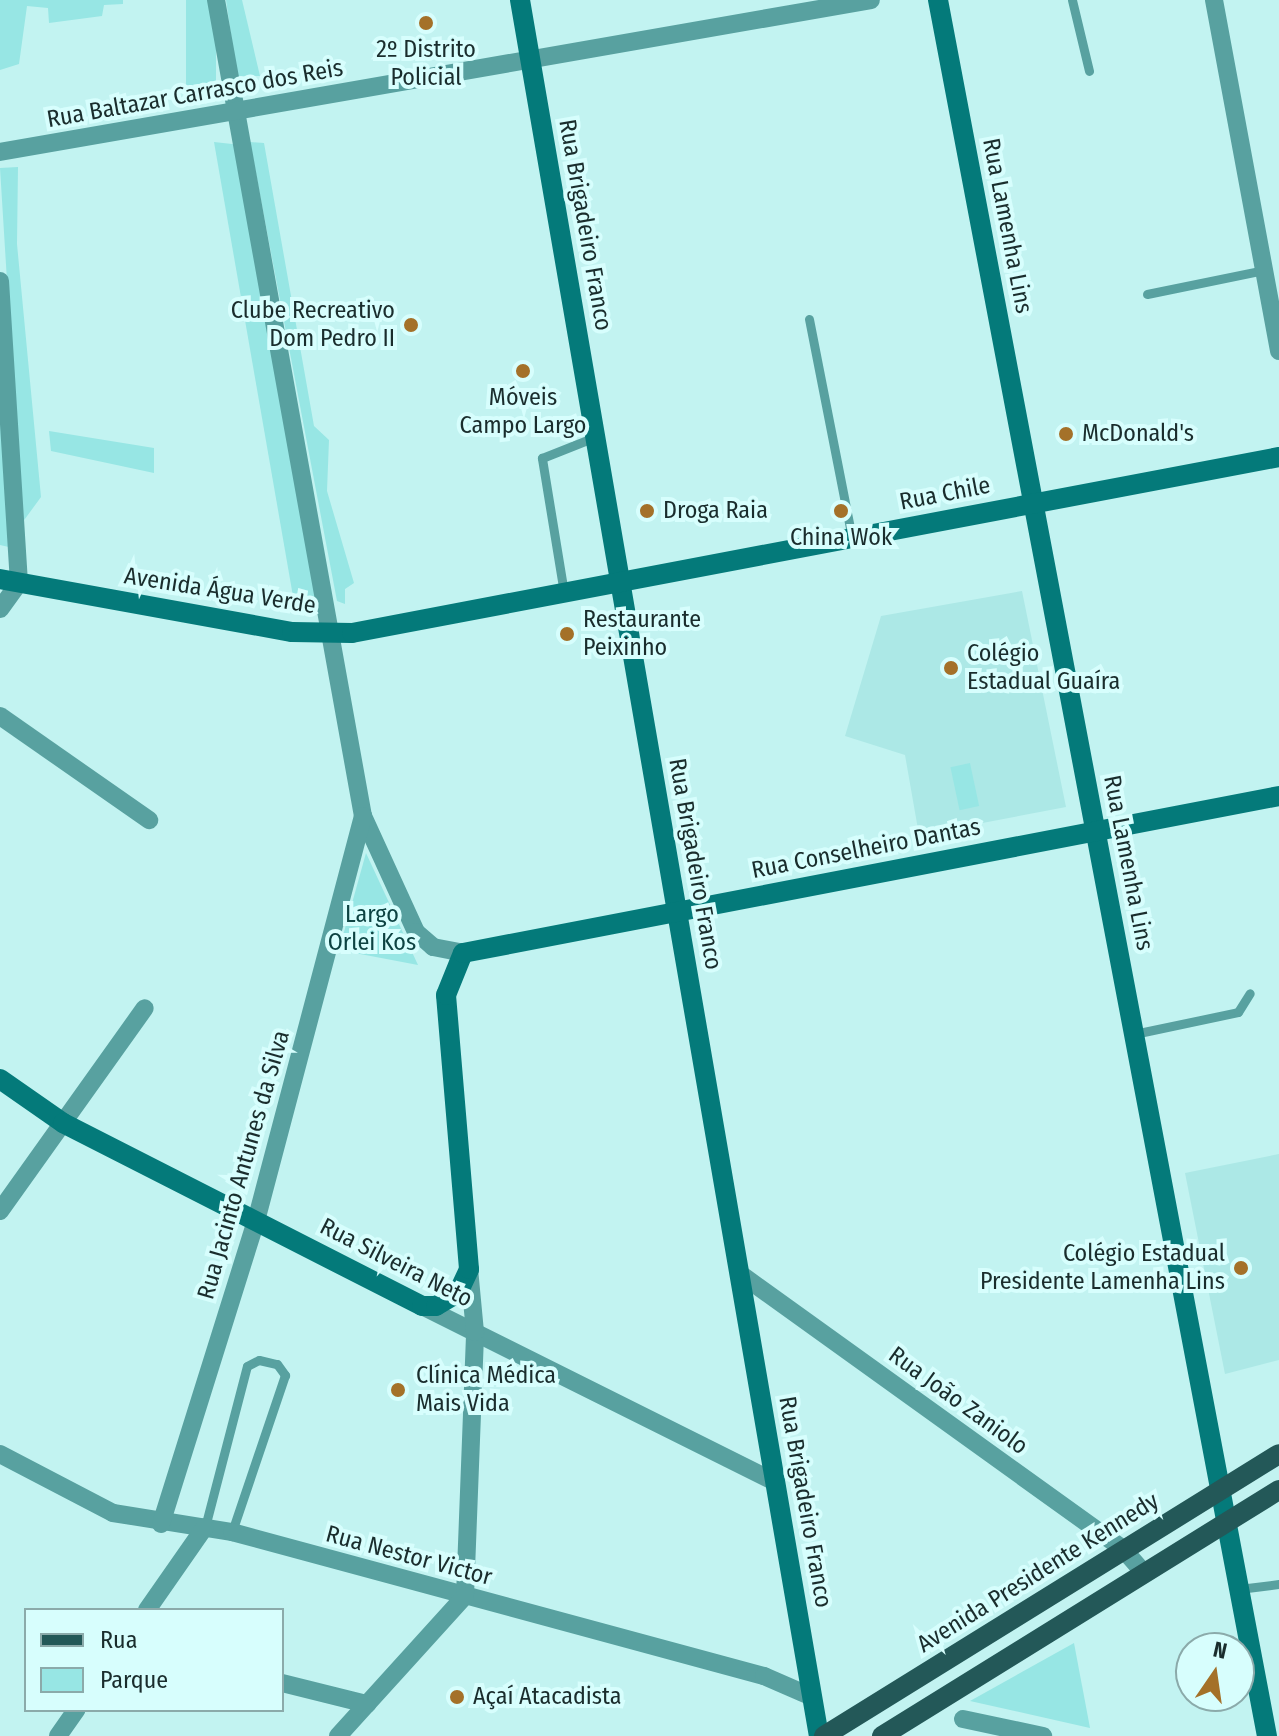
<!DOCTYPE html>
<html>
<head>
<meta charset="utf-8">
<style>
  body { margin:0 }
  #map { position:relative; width:1279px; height:1736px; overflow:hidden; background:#c2f3f1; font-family:"Fira Sans Condensed",sans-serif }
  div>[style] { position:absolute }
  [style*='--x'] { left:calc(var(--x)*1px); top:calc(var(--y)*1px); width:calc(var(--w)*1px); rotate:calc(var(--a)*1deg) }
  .built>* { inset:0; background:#ace8e6 }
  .green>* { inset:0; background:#97e6e4; transform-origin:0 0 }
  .service>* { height:9px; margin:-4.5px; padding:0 4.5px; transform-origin:4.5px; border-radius:4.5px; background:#58a1a0 }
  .minor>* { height:18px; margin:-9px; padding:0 9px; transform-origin:9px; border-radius:9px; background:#58a1a0 }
  .secondary>* { height:20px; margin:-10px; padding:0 10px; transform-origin:10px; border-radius:10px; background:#047a7a }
  .primary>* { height:20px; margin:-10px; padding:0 10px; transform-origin:10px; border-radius:10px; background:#235858 }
  .dots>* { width:22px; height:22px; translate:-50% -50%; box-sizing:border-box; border:4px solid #d7fefd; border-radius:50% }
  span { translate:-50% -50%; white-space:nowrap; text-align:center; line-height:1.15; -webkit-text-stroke:8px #d7fefd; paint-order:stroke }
  .poi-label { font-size:24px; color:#1a2d2d }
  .right { translate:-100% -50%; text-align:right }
  .left { translate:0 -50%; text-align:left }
  .street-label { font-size:24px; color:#1a2d2d }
  .park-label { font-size:24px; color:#0d4342 }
  .legend { position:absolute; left:24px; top:1608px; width:260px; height:104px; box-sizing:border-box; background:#d7fefd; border:2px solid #8baaaa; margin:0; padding:10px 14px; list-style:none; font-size:24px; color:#1a2d2d }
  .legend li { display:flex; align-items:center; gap:16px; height:40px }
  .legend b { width:40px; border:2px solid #8baaaa }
  .north { position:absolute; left:1175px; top:1632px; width:80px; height:80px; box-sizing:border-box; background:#d7fefd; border:2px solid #8baaaa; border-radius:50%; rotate:13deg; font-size:22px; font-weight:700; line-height:32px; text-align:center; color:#1a2d2d }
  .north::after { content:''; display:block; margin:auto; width:28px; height:36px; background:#a47129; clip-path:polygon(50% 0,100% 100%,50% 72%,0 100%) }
</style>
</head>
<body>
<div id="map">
  <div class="built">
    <div style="clip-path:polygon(1022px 591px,1066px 807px,919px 835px,905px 755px,845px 736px,881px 616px)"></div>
    <div style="clip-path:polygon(1279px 1154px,1279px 1360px,1225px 1374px,1185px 1173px)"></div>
  </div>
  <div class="green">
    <div style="clip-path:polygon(0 0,123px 0,123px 4px,104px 5px,102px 16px,49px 23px,48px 8px,27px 6px,19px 64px,0 70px)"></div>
    <div style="left:186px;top:0;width:30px;height:92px"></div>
    <div style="clip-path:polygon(226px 0,242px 0,260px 76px,237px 76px)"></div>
    <div style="clip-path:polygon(214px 142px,241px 145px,332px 603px,294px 602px)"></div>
    <div style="clip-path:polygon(250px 142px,264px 143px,314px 426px,329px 440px,327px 491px,354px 583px,345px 589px,345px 604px,337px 601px)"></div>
    <div style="clip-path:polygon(18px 167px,17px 244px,41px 497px,22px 523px,0 168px)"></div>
    <div style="clip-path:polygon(0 357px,13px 548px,0 545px)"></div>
    <div style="clip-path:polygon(49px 431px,154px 448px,154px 473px,51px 451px)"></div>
    <div style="left:970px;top:763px;width:44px;height:20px;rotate:78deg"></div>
    <div style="clip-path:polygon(366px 853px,418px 965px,339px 950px)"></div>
    <div style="clip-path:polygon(1074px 1643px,1090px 1728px,970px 1701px)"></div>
  </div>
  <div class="service">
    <div style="--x:1072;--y:0;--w:73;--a:76.5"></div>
    <div style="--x:1147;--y:294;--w:119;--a:-11.6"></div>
    <div style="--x:809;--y:319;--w:224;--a:78.9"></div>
    <div style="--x:564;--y:593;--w:137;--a:-99.3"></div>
    <div style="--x:542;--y:458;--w:57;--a:-21.6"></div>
    <div style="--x:1134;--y:1034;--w:106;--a:-11.9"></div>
    <div style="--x:1238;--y:1012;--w:22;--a:-58"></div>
    <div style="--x:205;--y:1527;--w:166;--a:-75.4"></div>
    <div style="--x:247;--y:1366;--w:13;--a:-27"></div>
    <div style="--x:259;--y:1360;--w:18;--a:13"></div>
    <div style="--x:277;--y:1364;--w:14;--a:54"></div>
    <div style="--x:285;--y:1375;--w:166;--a:108.7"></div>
    <div style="--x:1239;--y:1589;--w:40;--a:-7.1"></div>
  </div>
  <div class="minor">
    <div style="--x:216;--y:0;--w:829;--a:79.79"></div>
    <div style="--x:363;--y:816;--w:128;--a:65.4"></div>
    <div style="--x:416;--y:932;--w:23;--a:41"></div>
    <div style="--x:433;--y:947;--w:31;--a:11"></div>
    <div style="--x:1214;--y:0;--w:357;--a:79.5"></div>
    <div style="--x:0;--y:152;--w:884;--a:-9.9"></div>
    <div style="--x:0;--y:281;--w:303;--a:86.4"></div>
    <div style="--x:19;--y:583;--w:32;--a:126"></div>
    <div style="--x:0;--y:716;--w:182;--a:34.9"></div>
    <div style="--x:0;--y:1211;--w:249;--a:-54.5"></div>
    <div style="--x:739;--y:1273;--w:474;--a:35.7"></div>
    <div style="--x:1124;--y:1550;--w:30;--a:49"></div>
    <div style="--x:422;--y:1306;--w:394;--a:26.5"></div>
    <div style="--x:0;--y:1454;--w:127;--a:27.6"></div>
    <div style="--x:113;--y:1513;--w:121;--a:9.1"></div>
    <div style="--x:232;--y:1532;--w:551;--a:15.15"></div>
    <div style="--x:764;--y:1676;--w:52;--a:23.6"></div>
    <div style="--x:161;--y:1524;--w:318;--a:-72.6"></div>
    <div style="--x:256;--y:1221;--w:419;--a:-75.2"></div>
    <div style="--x:465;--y:1596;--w:264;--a:-87.8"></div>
    <div style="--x:475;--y:1332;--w:63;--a:-95.4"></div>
    <div style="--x:147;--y:1610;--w:101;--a:-55.1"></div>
    <div style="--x:282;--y:1683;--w:88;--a:13.9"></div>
    <div style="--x:963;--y:1719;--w:82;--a:12"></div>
    <div style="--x:58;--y:1736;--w:32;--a:-55"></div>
    <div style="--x:338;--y:1736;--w:189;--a:-47.8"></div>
  </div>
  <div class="secondary">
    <div style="--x:520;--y:0;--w:1762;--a:80.23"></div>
    <div style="--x:938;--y:0;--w:1767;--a:79.27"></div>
    <div style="--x:0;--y:579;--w:297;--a:10.3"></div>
    <div style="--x:292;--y:632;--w:60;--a:1"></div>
    <div style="--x:352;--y:633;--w:944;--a:-10.75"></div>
    <div style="--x:0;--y:1079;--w:77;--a:34.9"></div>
    <div style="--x:63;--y:1123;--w:403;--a:27"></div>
    <div style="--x:422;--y:1306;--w:14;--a:0"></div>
    <div style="--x:436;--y:1306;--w:26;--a:-31"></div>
    <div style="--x:458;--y:1293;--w:26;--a:-65"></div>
    <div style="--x:469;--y:1269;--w:275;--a:-94.8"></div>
    <div style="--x:446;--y:995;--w:45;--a:-68"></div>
    <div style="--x:463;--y:953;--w:831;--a:-10.89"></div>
  </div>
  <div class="primary">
    <div style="--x:824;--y:1736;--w:535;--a:-31.79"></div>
    <div style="--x:882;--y:1736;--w:467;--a:-31.8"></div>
  </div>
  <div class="dots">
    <div style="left:426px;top:23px;background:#a47129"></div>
    <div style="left:411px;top:325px;background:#a47129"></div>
    <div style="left:523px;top:371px;background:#a47129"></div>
    <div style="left:1066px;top:434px;background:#a47129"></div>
    <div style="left:647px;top:511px;background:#a47129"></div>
    <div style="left:841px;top:511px;background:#a47129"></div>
    <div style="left:567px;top:634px;background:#a47129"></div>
    <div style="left:951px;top:668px;background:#a47129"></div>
    <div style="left:1241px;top:1268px;background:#a47129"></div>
    <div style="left:398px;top:1390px;background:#a47129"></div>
    <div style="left:457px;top:1697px;background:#a47129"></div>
  </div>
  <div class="poi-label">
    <span style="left:426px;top:64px">2º Distrito<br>Policial</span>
    <span class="right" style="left:395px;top:325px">Clube Recreativo<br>Dom Pedro II</span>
    <span style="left:523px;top:412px">Móveis<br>Campo Largo</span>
    <span class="left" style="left:1082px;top:434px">McDonald's</span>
    <span class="left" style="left:663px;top:511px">Droga Raia</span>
    <span style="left:841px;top:538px">China Wok</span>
    <span class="left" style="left:583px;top:634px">Restaurante<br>Peixinho</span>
    <span class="left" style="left:967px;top:668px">Colégio<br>Estadual Guaíra</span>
    <span class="right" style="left:1225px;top:1268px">Colégio Estadual<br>Presidente Lamenha Lins</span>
    <span class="left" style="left:416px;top:1390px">Clínica Médica<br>Mais Vida</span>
    <span class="left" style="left:473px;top:1697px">Açaí Atacadista</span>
  </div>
  <div class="street-label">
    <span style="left:195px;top:94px;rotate:-10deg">Rua Baltazar Carrasco dos Reis</span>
    <span style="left:585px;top:225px;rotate:80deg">Rua Brigadeiro Franco</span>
    <span style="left:1007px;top:226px;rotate:79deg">Rua Lamenha Lins</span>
    <span style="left:945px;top:494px;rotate:-11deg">Rua Chile</span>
    <span style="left:220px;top:591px;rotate:9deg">Avenida Água Verde</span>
    <span style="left:866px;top:849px;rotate:-11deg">Rua Conselheiro Dantas</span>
    <span style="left:1128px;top:863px;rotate:79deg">Rua Lamenha Lins</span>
    <span style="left:695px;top:864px;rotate:80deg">Rua Brigadeiro Franco</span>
    <span style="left:244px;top:1165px;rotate:-74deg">Rua Jacinto Antunes da Silva</span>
    <span style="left:396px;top:1263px;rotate:27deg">Rua Silveira Neto</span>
    <span style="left:958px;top:1401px;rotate:36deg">Rua João Zaniolo</span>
    <span style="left:805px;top:1502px;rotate:80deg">Rua Brigadeiro Franco</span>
    <span style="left:409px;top:1556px;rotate:15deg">Rua Nestor Victor</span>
    <span style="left:1038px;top:1573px;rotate:-32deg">Avenida Presidente Kennedy</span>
  </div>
  <div class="park-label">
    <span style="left:372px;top:929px">Largo<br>Orlei Kos</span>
  </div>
  <ul class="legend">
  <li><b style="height:10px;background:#235858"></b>Rua</li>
  <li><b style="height:22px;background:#97e6e4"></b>Parque</li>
  </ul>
  <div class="north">N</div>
</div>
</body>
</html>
